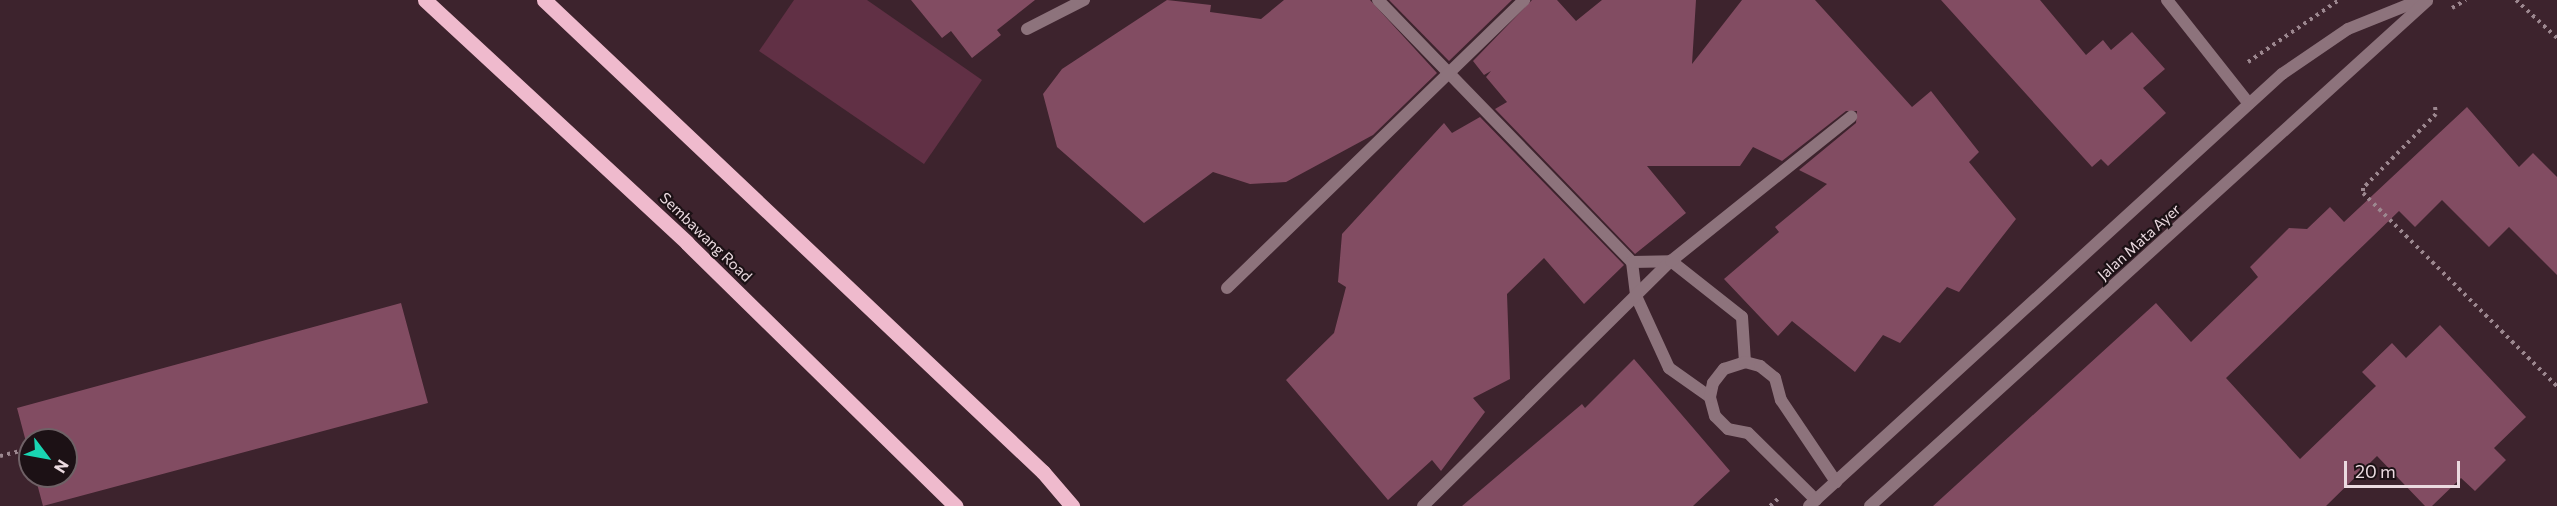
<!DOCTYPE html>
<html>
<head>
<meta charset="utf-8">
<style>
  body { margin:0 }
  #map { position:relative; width:2557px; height:506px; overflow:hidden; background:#3d232d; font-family:Commissioner,sans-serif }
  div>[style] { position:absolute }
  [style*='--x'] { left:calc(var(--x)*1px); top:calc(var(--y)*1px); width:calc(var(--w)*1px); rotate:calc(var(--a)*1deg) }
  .green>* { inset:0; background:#613045 }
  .building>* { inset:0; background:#824c62 }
  .path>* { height:4px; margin-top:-2px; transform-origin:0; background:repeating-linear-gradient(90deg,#9c878f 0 3px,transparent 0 7.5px) }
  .service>* { height:12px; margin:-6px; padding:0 6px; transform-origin:6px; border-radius:6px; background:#8d737c }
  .minor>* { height:12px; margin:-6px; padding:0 6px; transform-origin:6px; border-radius:6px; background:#8d737c }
  .primary>* { height:15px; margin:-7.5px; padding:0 7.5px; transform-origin:7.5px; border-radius:7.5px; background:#efbacd }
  span { translate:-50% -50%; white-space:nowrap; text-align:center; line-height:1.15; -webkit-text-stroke:4.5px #1c1115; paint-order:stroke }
  .street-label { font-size:15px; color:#ebdae0 }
  .north { position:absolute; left:18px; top:428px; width:60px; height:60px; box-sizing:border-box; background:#1c1115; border:2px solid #6f6166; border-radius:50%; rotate:122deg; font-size:16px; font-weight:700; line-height:24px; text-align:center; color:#ebdae0 }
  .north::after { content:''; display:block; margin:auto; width:21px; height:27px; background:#19d5b2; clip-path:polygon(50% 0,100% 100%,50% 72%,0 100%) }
  .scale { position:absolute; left:2344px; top:461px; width:116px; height:27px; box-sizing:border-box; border:3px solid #ebdae0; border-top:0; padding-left:8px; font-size:18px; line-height:21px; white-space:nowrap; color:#ebdae0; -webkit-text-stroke:4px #1c1115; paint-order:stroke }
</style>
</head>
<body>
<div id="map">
  <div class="green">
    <div style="clip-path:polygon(794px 0,867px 0,982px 80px,924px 164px,759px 51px)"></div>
  </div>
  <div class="building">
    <div style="clip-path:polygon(911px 0,1035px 0,997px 30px,1001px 35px,972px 58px,951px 31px,942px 38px)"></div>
    <div style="clip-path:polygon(1167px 0,1211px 5px,1210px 12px,1261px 19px,1284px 0,1370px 0,1437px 73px,1373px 135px,1286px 182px,1250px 184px,1213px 172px,1144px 223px,1057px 147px,1043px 94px,1062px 69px)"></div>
    <div style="clip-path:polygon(1389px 0,1512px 0,1449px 61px)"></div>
    <div style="clip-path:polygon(1532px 0,1557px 0,1576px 21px,1602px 0,1696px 0,1692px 64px,1742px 0,1815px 0,1912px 107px,1931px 91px,1979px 152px,1969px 162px,2016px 219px,1959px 292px,1947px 287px,1900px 343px,1883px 335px,1855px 372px,1792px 321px,1778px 336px,1724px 279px,1779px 232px,1775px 227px,1827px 184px,1799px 170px,1856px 123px,1857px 111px,1846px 111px,1782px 161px,1753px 147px,1740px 166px,1647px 166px,1686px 213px,1635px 254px,1495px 109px,1507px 102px,1486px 77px,1491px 71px,1484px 75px,1473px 61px)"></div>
    <div style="clip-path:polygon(1941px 0,2040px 0,2086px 55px,2103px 40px,2111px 50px,2132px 32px,2165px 69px,2143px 88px,2166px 113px,2108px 166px,2101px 159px,2092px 167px)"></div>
    <div style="clip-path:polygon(2467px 107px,2519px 167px,2533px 153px,2557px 177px,2557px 275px,2509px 227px,2489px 247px,2442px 200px,2415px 227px,2399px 211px,2226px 378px,2300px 459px,2376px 386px,2362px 372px,2392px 343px,2406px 358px,2440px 325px,2526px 417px,2494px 448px,2506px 460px,2475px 491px,2461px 478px,2432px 506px,2425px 506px,2377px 456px,2326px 506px,1933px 506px,2156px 303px,2191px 342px,2258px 277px,2250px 267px,2289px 228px,2307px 229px,2330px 207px,2344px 222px)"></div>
    <div style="clip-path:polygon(1480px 117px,1624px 265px,1584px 304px,1544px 258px,1507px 294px,1510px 379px,1473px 398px,1485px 412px,1441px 471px,1432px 460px,1388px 500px,1286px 380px,1334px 333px,1346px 287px,1338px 282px,1342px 234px,1444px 123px,1452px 133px)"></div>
    <div style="clip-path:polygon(401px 303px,428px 403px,43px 506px,35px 476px,66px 476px,66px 440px,30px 440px,30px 457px,17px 408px)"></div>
    <div style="clip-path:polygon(1634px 359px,1730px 471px,1693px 506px,1462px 506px,1582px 404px,1585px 408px)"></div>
  </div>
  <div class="path">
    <div style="--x:2516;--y:0;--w:56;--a:42.8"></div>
    <div style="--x:2452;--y:8;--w:16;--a:-30"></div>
    <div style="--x:2248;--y:62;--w:110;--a:-34.3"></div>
    <div style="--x:2435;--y:107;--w:7;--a:82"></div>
    <div style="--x:2436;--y:114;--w:104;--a:134.6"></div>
    <div style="--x:2363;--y:188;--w:5;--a:90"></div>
    <div style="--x:2363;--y:193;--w:274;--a:44.9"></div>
    <div style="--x:0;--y:456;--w:29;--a:-14"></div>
    <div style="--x:1770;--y:506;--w:12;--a:-42"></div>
  </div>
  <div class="service">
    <div style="--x:1378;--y:0;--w:365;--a:45.9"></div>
    <div style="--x:1632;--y:262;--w:34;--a:83"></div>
    <div style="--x:1636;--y:296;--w:79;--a:65.4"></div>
    <div style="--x:1669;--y:368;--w:50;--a:35.3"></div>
    <div style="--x:1027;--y:29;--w:64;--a:-27"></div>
    <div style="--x:1632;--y:262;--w:39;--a:-1"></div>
    <div style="--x:1671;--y:261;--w:90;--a:38.3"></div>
    <div style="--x:1742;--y:317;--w:45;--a:86.2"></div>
    <div style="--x:1227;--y:288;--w:414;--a:-44.1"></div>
    <div style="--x:1816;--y:500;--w:95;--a:-135.4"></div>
    <div style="--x:1748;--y:433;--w:20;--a:-169"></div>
    <div style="--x:1728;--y:429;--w:18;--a:-135"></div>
    <div style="--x:1715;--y:416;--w:20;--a:-105"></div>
    <div style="--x:1710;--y:397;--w:14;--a:-78"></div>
    <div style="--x:1713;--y:383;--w:18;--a:-52"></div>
    <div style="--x:1724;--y:369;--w:22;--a:-18"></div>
    <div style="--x:1745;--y:362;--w:16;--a:15"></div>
    <div style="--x:1760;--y:366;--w:19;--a:39"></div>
    <div style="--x:1775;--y:378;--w:23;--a:75"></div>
    <div style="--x:1781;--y:400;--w:99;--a:56.1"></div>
    <div style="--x:1423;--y:506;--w:349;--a:-44.7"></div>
    <div style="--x:1671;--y:261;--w:231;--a:-38.7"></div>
  </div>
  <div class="minor">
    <div style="--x:2167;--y:0;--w:132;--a:51.7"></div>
    <div style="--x:1809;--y:506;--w:641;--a:-42.41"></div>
    <div style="--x:2282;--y:74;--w:80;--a:-34.3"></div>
    <div style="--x:2348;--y:29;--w:78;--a:-21.9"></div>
    <div style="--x:1870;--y:506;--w:752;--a:-42.2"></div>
  </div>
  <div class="primary">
    <div style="--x:425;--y:0;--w:357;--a:42.8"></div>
    <div style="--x:687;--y:243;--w:376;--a:44.4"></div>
    <div style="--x:544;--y:0;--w:687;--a:43.41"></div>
    <div style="--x:1043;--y:472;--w:45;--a:49.5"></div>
  </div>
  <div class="street-label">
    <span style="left:706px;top:237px;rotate:44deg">Sembawang Road</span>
    <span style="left:2139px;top:242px;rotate:-42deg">Jalan Mata Ayer</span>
  </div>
  <div class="north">N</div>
  <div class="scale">20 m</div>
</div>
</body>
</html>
